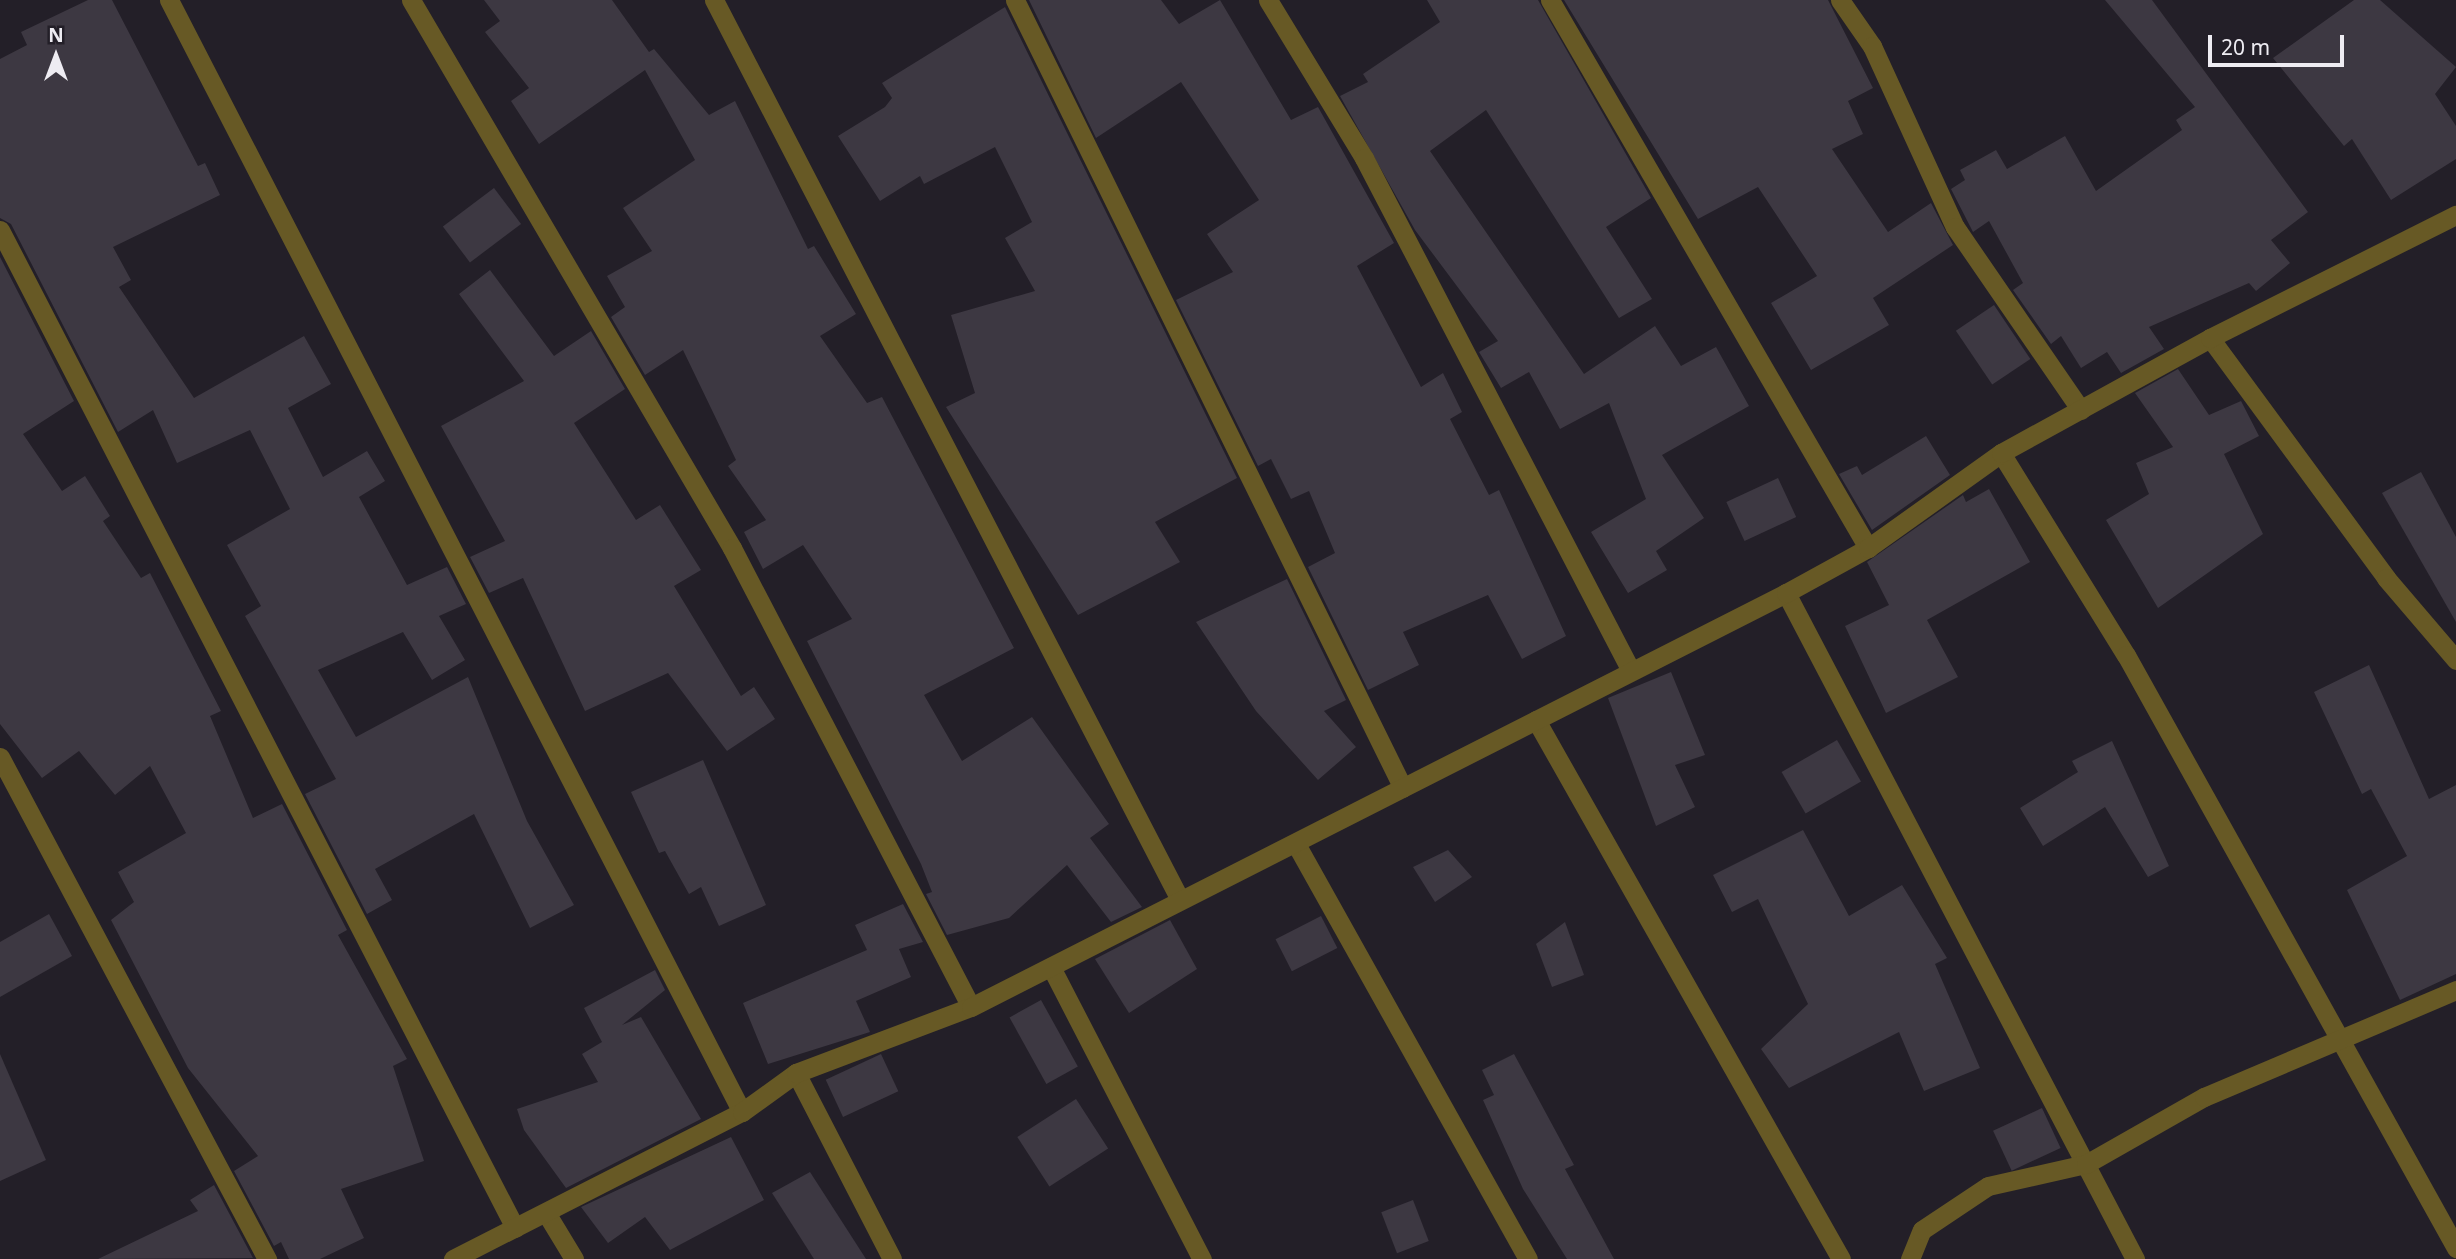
<!DOCTYPE html>
<html>
<head>
<meta charset="utf-8">
<style>
  body { margin:0 }
  #map { position:relative; width:2456px; height:1259px; overflow:hidden; background:#231f28; font-family:"Noto Sans",sans-serif }
  div>[style] { position:absolute }
  [style*='--x'] { left:calc(var(--x)*1px); top:calc(var(--y)*1px); width:calc(var(--w)*1px); rotate:calc(var(--a)*1deg) }
  .building>* { inset:0; background:#3d3842; transform-origin:0 0 }
  .minor>* { height:19px; margin:-9.5px; padding:0 9.5px; transform-origin:9.5px; border-radius:9.5px; background:#675925 }
  span { translate:-50% -50%; white-space:nowrap; text-align:center; line-height:1.15; -webkit-text-stroke:6px #231f28; paint-order:stroke }
  .north { position:absolute; left:21px; top:21px; width:70px; height:70px; -webkit-text-stroke:5px #231f28; paint-order:stroke; rotate:0deg; font-size:19px; font-weight:700; line-height:28px; text-align:center; color:#eeecf2 }
  .north::after { content:''; display:block; margin:auto; width:24px; height:32px; background:#eeecf2; clip-path:polygon(50% 0,100% 100%,50% 72%,0 100%) }
  .scale { position:absolute; left:2208px; top:35px; width:136px; height:32px; box-sizing:border-box; border:4px solid #eeecf2; border-top:0; padding-left:9px; font-size:21px; line-height:24px; white-space:nowrap; color:#eeecf2; -webkit-text-stroke:5px #231f28; paint-order:stroke }
</style>
</head>
<body>
<div id="map">
  <div class="building">
    <div style="clip-path:polygon(88px 0,112px 0,198px 166px,205px 163px,220px 195px,113px 247px,131px 280px,119px 287px,194px 398px,304px 336px,331px 384px,288px 408px,323px 477px,367px 451px,385px 481px,359px 497px,407px 585px,447px 567px,466px 604px,439px 616px,465px 660px,432px 680px,403px 632px,318px 670px,356px 737px,468px 677px,527px 821px,574px 905px,530px 928px,474px 814px,375px 869px,392px 900px,367px 914px,305px 794px,336px 779px,245px 616px,261px 606px,227px 545px,290px 509px,250px 430px,177px 463px,153px 410px,118px 432px,11px 224px,0 218px,0 59px,27px 45px,21px 32px)"></div>
    <div style="clip-path:polygon(484px 0,612px 0,649px 52px,654px 49px,709px 115px,735px 101px,808px 249px,814px 246px,856px 314px,820px 336px,867px 403px,882px 397px,1014px 648px,924px 695px,962px 761px,1032px 717px,1109px 824px,1090px 838px,1142px 907px,1111px 922px,1067px 865px,1009px 918px,947px 935px,926px 894px,932px 892px,921px 864px,807px 641px,852px 619px,803px 545px,763px 569px,744px 532px,766px 520px,728px 466px,736px 460px,683px 350px,645px 375px,611px 317px,625px 307px,607px 276px,652px 251px,623px 208px,695px 160px,645px 70px,539px 144px,511px 101px,529px 88px,485px 32px,500px 21px)"></div>
    <div style="clip-path:polygon(1029px 0,1161px 0,1179px 24px,1220px 0,1291px 120px,1318px 107px,1394px 243px,1357px 266px,1421px 387px,1443px 373px,1462px 412px,1450px 419px,1489px 495px,1499px 490px,1566px 636px,1522px 659px,1488px 595px,1403px 632px,1419px 665px,1368px 690px,1308px 567px,1335px 553px,1309px 491px,1291px 499px,1271px 459px,1258px 466px,1176px 300px,1233px 272px,1207px 234px,1259px 200px,1181px 82px,1096px 138px)"></div>
    <div style="clip-path:polygon(1427px 0,1538px 0,1651px 198px,1606px 227px,1652px 299px,1619px 318px,1486px 110px,1430px 151px,1584px 374px,1655px 326px,1681px 366px,1716px 347px,1749px 406px,1662px 455px,1704px 518px,1656px 551px,1667px 570px,1628px 593px,1591px 532px,1646px 499px,1609px 403px,1560px 429px,1529px 372px,1501px 388px,1479px 352px,1498px 341px,1415px 230px,1340px 96px,1368px 82px,1363px 74px,1440px 22px)"></div>
    <div style="clip-path:polygon(1564px 0,1828px 0,1873px 88px,1848px 101px,1863px 134px,1832px 149px,1888px 232px,1931px 203px,1953px 245px,1873px 298px,1889px 325px,1811px 370px,1771px 303px,1817px 276px,1758px 187px,1698px 219px)"></div>
    <div style="clip-path:polygon(2105px 0,2152px 0,2308px 212px,2271px 240px,2290px 263px,2256px 291px,2249px 283px,2149px 327px,2164px 349px,2121px 373px,2107px 352px,2081px 368px,2061px 336px,2051px 344px,2013px 290px,2023px 283px,1989px 221px,1973px 232px,1951px 189px,1965px 180px,1960px 170px,1996px 150px,2007px 169px,2065px 136px,2096px 191px,2182px 130px,2176px 120px,2195px 107px)"></div>
    <div style="clip-path:polygon(2354px 0,2380px 0,2456px 67px,2435px 94px,2456px 126px,2456px 159px,2391px 200px,2352px 139px,2344px 146px,2273px 58px)"></div>
    <div style="clip-path:polygon(1005px 7px,1237px 478px,1155px 522px,1180px 562px,1078px 615px,946px 407px,975px 393px,951px 315px,1035px 291px,1005px 238px,1032px 222px,995px 147px,924px 184px,920px 176px,880px 201px,838px 136px,885px 107px,892px 98px,882px 83px)"></div>
    <div style="left:494px;top:188px;width:45px;height:64px;rotate:53deg"></div>
    <div style="clip-path:polygon(0 257px,74px 401px,23px 434px,62px 491px,85px 476px,110px 516px,103px 521px,141px 578px,150px 573px,221px 711px,210px 716px,253px 818px,282px 804px,347px 930px,338px 935px,407px 1059px,393px 1066px,424px 1161px,341px 1189px,364px 1238px,320px 1259px,289px 1259px,281px 1242px,274px 1246px,234px 1171px,258px 1156px,188px 1068px,111px 920px,134px 902px,118px 872px,186px 833px,150px 766px,115px 795px,79px 751px,42px 778px,0 724px)"></div>
    <div style="clip-path:polygon(490px 270px,554px 356px,591px 331px,625px 389px,574px 423px,636px 520px,660px 505px,701px 570px,674px 586px,741px 696px,754px 687px,775px 719px,727px 751px,668px 673px,585px 711px,523px 578px,489px 593px,470px 557px,505px 541px,441px 426px,524px 381px,459px 294px)"></div>
    <div style="left:1994px;top:305px;width:65px;height:46px;rotate:56deg"></div>
    <div style="clip-path:polygon(2178px 369px,2209px 415px,2241px 401px,2259px 436px,2224px 454px,2263px 534px,2158px 608px,2106px 520px,2149px 494px,2136px 463px,2173px 447px,2135px 393px)"></div>
    <div style="clip-path:polygon(1926px 436px,1950px 475px,1872px 530px,1839px 474px,1857px 466px,1862px 475px)"></div>
    <div style="clip-path:polygon(2421px 472px,2456px 537px,2456px 622px,2382px 493px)"></div>
    <div style="left:1778px;top:478px;width:43px;height:57px;rotate:65deg"></div>
    <div style="clip-path:polygon(1989px 489px,2030px 562px,1927px 620px,1958px 677px,1886px 713px,1845px 626px,1889px 605px,1867px 562px,1963px 495px,1966px 502px)"></div>
    <div style="clip-path:polygon(1287px 579px,1346px 700px,1324px 711px,1356px 747px,1318px 780px,1256px 711px,1196px 622px)"></div>
    <div style="clip-path:polygon(2369px 665px,2429px 799px,2456px 785px,2456px 974px,2400px 1000px,2347px 890px,2407px 856px,2371px 789px,2362px 794px,2314px 692px)"></div>
    <div style="clip-path:polygon(1671px 672px,1705px 755px,1675px 765px,1695px 807px,1656px 826px,1608px 698px)"></div>
    <div style="left:1837px;top:740px;width:48px;height:64px;rotate:60deg"></div>
    <div style="clip-path:polygon(2112px 741px,2169px 866px,2148px 877px,2105px 807px,2043px 846px,2020px 808px,2078px 772px,2072px 761px)"></div>
    <div style="clip-path:polygon(703px 760px,766px 905px,719px 926px,701px 887px,689px 894px,665px 851px,659px 853px,631px 792px)"></div>
    <div style="clip-path:polygon(1803px 830px,1849px 916px,1902px 885px,1947px 958px,1935px 964px,1980px 1068px,1924px 1091px,1899px 1032px,1789px 1088px,1761px 1049px,1808px 1004px,1758px 899px,1732px 912px,1713px 875px)"></div>
    <div style="clip-path:polygon(1448px 850px,1472px 877px,1435px 902px,1413px 867px)"></div>
    <div style="clip-path:polygon(903px 904px,923px 942px,899px 949px,911px 977px,856px 1001px,870px 1032px,768px 1064px,743px 1003px,867px 950px,855px 925px)"></div>
    <div style="clip-path:polygon(49px 914px,72px 956px,0 997px,0 942px)"></div>
    <div style="left:1321px;top:916px;width:36px;height:51px;rotate:63deg"></div>
    <div style="clip-path:polygon(1170px 920px,1197px 969px,1129px 1013px,1095px 959px)"></div>
    <div style="clip-path:polygon(1565px 922px,1584px 975px,1552px 987px,1536px 944px)"></div>
    <div style="clip-path:polygon(655px 970px,665px 990px,622px 1025px,641px 1017px,701px 1119px,566px 1188px,524px 1130px,517px 1109px,598px 1082px,582px 1054px,602px 1042px,584px 1008px)"></div>
    <div style="left:1041px;top:1000px;width:76px;height:36px;rotate:61deg"></div>
    <div style="clip-path:polygon(0 1054px,46px 1160px,0 1181px)"></div>
    <div style="left:881px;top:1054px;width:41px;height:61px;rotate:65deg"></div>
    <div style="clip-path:polygon(1514px 1054px,1574px 1165px,1565px 1169px,1614px 1259px,1567px 1259px,1523px 1189px,1483px 1100px,1494px 1095px,1482px 1070px)"></div>
    <div style="left:1076px;top:1099px;width:59px;height:70px;rotate:57deg"></div>
    <div style="left:2042px;top:1108px;width:44px;height:54px;rotate:65deg"></div>
    <div style="clip-path:polygon(731px 1137px,764px 1200px,670px 1250px,645px 1217px,608px 1243px,581px 1207px)"></div>
    <div style="clip-path:polygon(810px 1172px,866px 1259px,814px 1259px,772px 1193px)"></div>
    <div style="clip-path:polygon(214px 1185px,253px 1258px,98px 1259px,198px 1211px,190px 1200px)"></div>
    <div style="left:1413px;top:1200px;width:44px;height:34px;rotate:69deg"></div>
  </div>
  <div class="minor">
    <div style="--x:169;--y:0;--w:1251;--a:62.74"></div>
    <div style="--x:411;--y:0;--w:635;--a:59.64"></div>
    <div style="--x:732;--y:548;--w:517;--a:62.49"></div>
    <div style="--x:714;--y:0;--w:1011;--a:62.62"></div>
    <div style="--x:1015;--y:0;--w:878;--a:63.79"></div>
    <div style="--x:1268;--y:0;--w:185;--a:58.7"></div>
    <div style="--x:1364;--y:158;--w:576;--a:62.5"></div>
    <div style="--x:1550;--y:0;--w:634;--a:59.87"></div>
    <div style="--x:1840;--y:0;--w:56;--a:55.2"></div>
    <div style="--x:1872;--y:46;--w:199;--a:65.4"></div>
    <div style="--x:1955;--y:227;--w:222;--a:55.5"></div>
    <div style="--x:0;--y:230;--w:1123;--a:62.7"></div>
    <div style="--x:2210;--y:338;--w:298;--a:53.7"></div>
    <div style="--x:2386;--y:578;--w:108;--a:49.5"></div>
    <div style="--x:2001;--y:453;--w:238;--a:58.3"></div>
    <div style="--x:2126;--y:655;--w:679;--a:60.9"></div>
    <div style="--x:1786;--y:593;--w:752;--a:62.34"></div>
    <div style="--x:1536;--y:720;--w:619;--a:60.5"></div>
    <div style="--x:0;--y:757;--w:569;--a:61.99"></div>
    <div style="--x:1296;--y:844;--w:475;--a:60.8"></div>
    <div style="--x:1051;--y:967;--w:329;--a:62.7"></div>
    <div style="--x:796;--y:1073;--w:209;--a:62.7"></div>
    <div style="--x:548;--y:1216;--w:50;--a:58.8"></div>
    <div style="--x:453;--y:1259;--w:324;--a:-27"></div>
    <div style="--x:742;--y:1112;--w:67;--a:-35.8"></div>
    <div style="--x:796;--y:1073;--w:187;--a:-20.7"></div>
    <div style="--x:971;--y:1007;--w:914;--a:-26.93"></div>
    <div style="--x:1786;--y:593;--w:94;--a:-28.8"></div>
    <div style="--x:1868;--y:548;--w:163;--a:-35.5"></div>
    <div style="--x:2001;--y:453;--w:239;--a:-28.8"></div>
    <div style="--x:2210;--y:338;--w:275;--a:-26.6"></div>
    <div style="--x:1910;--y:1259;--w:31;--a:-68"></div>
    <div style="--x:1922;--y:1230;--w:79;--a:-33.7"></div>
    <div style="--x:1988;--y:1186;--w:100;--a:-12.7"></div>
    <div style="--x:2086;--y:1164;--w:136;--a:-29.6"></div>
    <div style="--x:2204;--y:1097;--w:274;--a:-23"></div>
  </div>
  <div class="north">N</div>
  <div class="scale">20 m</div>
</div>
</body>
</html>
